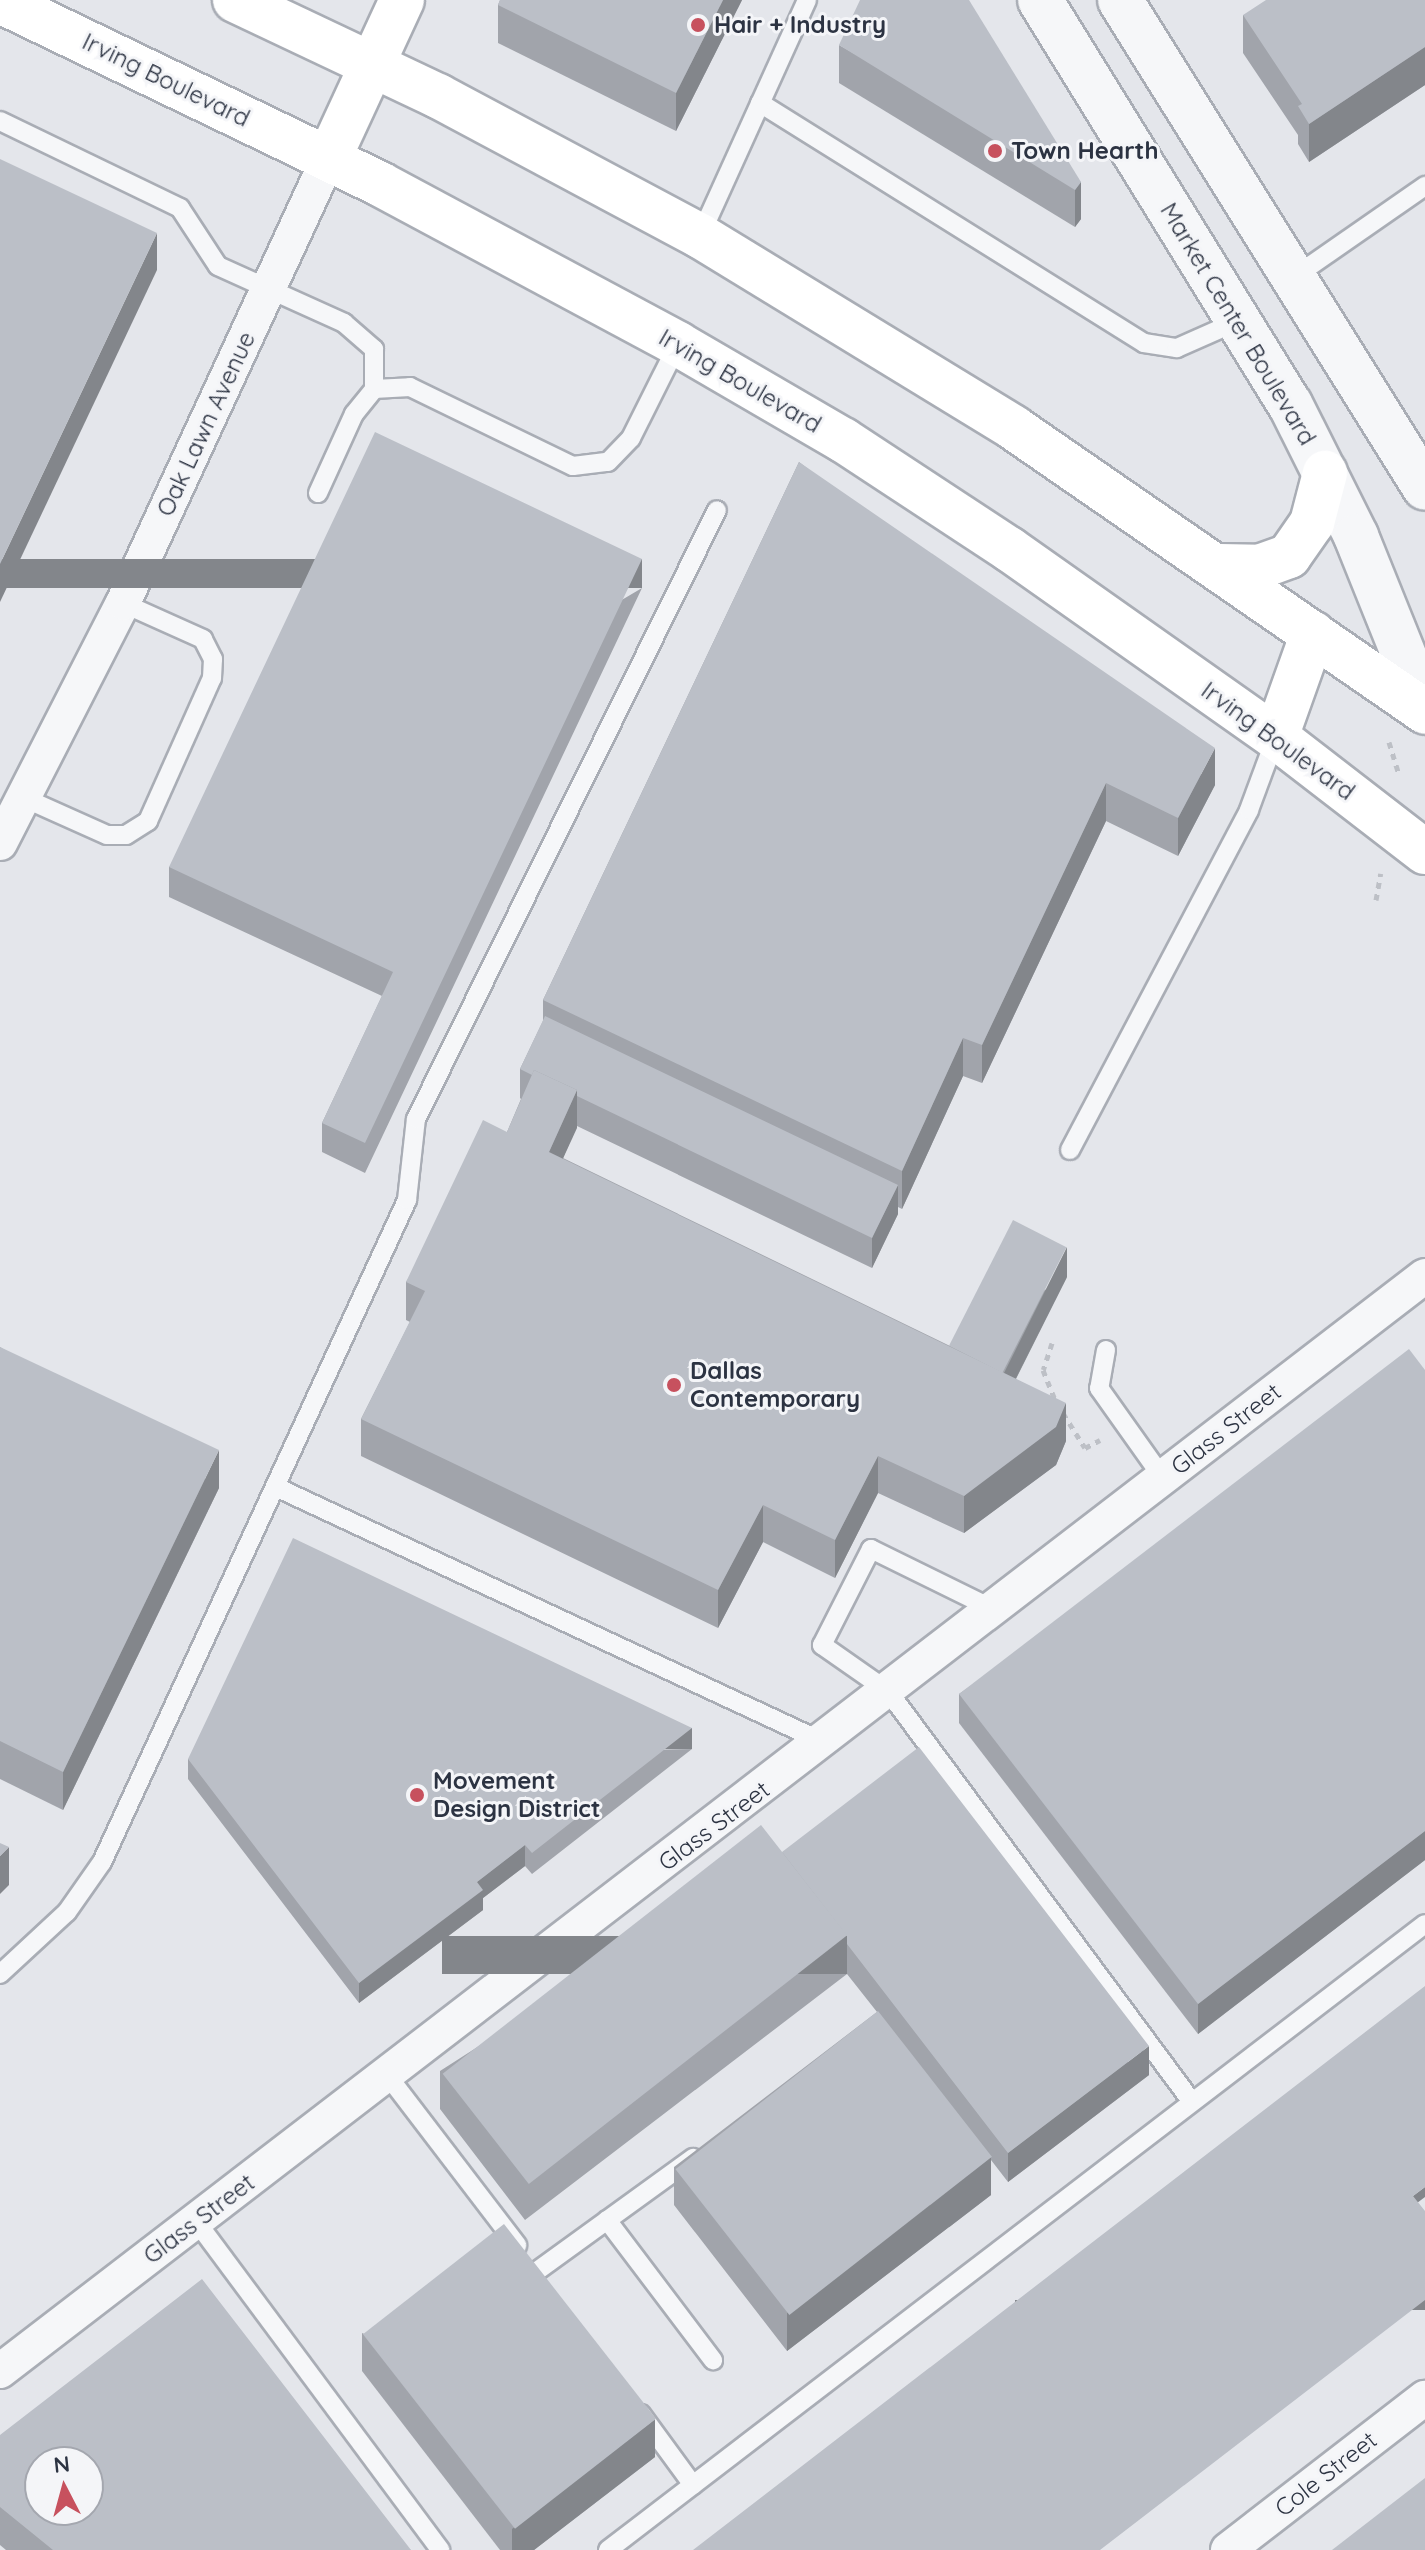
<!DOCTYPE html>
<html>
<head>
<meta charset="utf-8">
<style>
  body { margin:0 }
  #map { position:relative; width:1425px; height:2550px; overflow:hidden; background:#e4e6eb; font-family:Quicksand,sans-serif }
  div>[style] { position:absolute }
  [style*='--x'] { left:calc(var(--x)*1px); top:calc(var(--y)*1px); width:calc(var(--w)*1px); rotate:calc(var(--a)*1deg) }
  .path>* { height:5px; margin-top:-2.5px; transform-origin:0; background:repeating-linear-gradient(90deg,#bdc0c6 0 6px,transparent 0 12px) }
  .roads { filter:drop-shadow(2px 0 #a9adb5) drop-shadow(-2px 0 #a9adb5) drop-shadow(0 2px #a9adb5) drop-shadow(0 -2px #a9adb5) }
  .service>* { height:18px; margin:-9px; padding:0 9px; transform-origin:9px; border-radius:9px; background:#f6f7f9 }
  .minor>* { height:34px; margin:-17px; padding:0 17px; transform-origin:17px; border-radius:17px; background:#f6f7f9 }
  .tertiary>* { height:44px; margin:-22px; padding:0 22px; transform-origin:22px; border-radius:22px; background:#f6f7f9 }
  .secondary>* { height:44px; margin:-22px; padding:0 22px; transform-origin:22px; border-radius:22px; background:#fff }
  .wall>* { inset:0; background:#a1a4ab }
  .shaded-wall>* { inset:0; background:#83868b; transform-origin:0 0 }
  .building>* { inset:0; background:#bbbfc7; transform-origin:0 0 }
  .dots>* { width:22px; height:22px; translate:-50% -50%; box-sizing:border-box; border:4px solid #f4f5f8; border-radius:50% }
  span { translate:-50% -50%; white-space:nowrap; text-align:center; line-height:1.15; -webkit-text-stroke:6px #f4f5f8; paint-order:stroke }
  .poi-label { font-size:24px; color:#2c3342; font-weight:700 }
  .left { translate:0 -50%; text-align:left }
  .street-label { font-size:24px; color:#2c3342 }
  .north { position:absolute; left:24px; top:2446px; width:80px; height:80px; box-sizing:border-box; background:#f4f5f8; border:2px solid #a4a7af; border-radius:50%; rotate:354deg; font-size:22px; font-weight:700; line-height:32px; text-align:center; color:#2c3342 }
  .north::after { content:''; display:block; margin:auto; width:28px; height:36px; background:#c7515e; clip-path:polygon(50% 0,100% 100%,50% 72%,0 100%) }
</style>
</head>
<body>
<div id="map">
  <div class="path">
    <div style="--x:1389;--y:742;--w:34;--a:73"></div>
    <div style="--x:1376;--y:900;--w:27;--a:-80"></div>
    <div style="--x:1052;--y:1343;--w:28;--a:108"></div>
    <div style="--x:1043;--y:1370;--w:35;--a:68"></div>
    <div style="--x:1063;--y:1413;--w:41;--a:57.8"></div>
    <div style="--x:1085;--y:1448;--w:17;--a:-28"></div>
  </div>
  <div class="roads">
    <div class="service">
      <div style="--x:760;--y:103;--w:453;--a:32"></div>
      <div style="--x:1144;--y:343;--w:33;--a:9"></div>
      <div style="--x:1177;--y:348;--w:67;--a:-23.9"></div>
      <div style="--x:0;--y:121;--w:200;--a:25.8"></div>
      <div style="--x:180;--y:208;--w:69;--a:56.8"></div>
      <div style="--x:218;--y:266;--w:138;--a:24.3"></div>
      <div style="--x:344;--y:323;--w:40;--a:41"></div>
      <div style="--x:374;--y:349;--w:40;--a:90"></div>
      <div style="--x:700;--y:236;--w:259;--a:-65.6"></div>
      <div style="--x:1294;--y:277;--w:160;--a:-34.8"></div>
      <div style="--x:318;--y:493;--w:87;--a:-65.5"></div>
      <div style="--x:354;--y:414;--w:32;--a:-51"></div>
      <div style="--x:374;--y:389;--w:36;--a:-3"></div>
      <div style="--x:410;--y:387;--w:181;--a:25.9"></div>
      <div style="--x:573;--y:466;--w:35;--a:-7"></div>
      <div style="--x:608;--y:462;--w:33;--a:-46"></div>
      <div style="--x:631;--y:438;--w:105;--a:-63.4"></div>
      <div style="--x:22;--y:797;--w:93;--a:24.1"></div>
      <div style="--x:107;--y:835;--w:19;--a:0"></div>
      <div style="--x:126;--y:835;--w:26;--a:-32"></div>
      <div style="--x:148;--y:821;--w:157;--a:-65.9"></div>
      <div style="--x:212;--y:678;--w:19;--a:-87"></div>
      <div style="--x:213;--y:659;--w:22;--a:-117"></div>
      <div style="--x:203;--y:639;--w:88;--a:-155.8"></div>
      <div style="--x:1070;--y:1150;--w:384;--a:-62.2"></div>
      <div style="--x:1249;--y:810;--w:78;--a:-69.7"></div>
      <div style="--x:1106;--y:1350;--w:39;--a:100"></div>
      <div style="--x:1099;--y:1388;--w:110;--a:54.6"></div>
      <div style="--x:278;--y:1488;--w:601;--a:24.99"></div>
      <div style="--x:993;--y:1609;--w:136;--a:-153.8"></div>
      <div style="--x:871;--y:1549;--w:108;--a:117"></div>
      <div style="--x:822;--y:1645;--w:80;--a:34.9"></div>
      <div style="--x:888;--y:1691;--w:511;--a:53.51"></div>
      <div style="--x:0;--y:1974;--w:91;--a:-42.8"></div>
      <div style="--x:67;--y:1912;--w:61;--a:-55"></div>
      <div style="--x:102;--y:1862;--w:729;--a:-65.26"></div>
      <div style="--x:407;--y:1200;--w:81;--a:-83.7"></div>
      <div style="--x:416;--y:1119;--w:679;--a:-63.7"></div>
      <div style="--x:388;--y:2076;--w:213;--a:52.6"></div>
      <div style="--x:607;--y:2220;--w:176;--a:52.9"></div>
      <div style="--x:196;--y:2221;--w:410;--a:53.4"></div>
      <div style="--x:537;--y:2271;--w:193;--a:-35.9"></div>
      <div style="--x:641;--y:2414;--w:88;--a:53.8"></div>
      <div style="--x:608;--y:2550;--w:1029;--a:-37.46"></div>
    </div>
    <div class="minor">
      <div style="--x:0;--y:843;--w:270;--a:-62.9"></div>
      <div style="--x:123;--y:603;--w:490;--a:-65.2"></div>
      <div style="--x:0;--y:2371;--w:1797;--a:-37.54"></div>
      <div style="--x:1228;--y:2550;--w:249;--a:-37.7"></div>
    </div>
    <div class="tertiary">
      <div style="--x:1040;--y:0;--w:475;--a:58.3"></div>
      <div style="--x:1290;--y:404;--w:148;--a:63.4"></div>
      <div style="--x:1356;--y:536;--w:185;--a:68.1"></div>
      <div style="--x:1120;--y:0;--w:575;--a:57.99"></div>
    </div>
    <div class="secondary">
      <div style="--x:235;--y:0;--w:225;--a:25.3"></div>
      <div style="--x:438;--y:96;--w:297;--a:28.1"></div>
      <div style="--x:700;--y:236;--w:368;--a:31.4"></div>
      <div style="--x:1014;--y:428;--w:500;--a:34.6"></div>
      <div style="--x:0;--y:1;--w:422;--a:25.7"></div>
      <div style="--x:380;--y:184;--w:338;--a:28.2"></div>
      <div style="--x:678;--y:344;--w:191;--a:30.2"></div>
      <div style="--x:843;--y:440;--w:199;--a:33.3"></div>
      <div style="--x:1009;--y:549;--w:327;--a:35.2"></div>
      <div style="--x:1276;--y:737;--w:188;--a:37.7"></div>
      <div style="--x:329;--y:158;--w:174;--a:-65.2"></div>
      <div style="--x:1220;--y:566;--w:39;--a:1"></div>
      <div style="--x:1259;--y:567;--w:32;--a:-20"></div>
      <div style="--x:1289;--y:556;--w:40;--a:-55.1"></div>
      <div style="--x:1312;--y:523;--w:52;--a:-75.4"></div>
      <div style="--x:1276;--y:737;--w:110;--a:-70.4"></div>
    </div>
  </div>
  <div class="wall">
    <div style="clip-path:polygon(500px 0,742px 0,676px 131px,498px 43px,498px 5px)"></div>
    <div style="clip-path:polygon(1425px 0,1425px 85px,1309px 162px,1298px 144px,1298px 135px,1243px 53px,1243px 15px)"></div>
    <div style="clip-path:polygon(839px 45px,1081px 182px,1081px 219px,1075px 227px,839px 83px)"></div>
    <div style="clip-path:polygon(799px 462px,1215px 785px,1178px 856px,1106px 821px,982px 1083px,963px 1076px,902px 1209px,898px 1207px,898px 1214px,872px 1268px,577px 1126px,563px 1158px,950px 1346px,1067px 1277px,1016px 1379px,1066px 1441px,1056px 1465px,964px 1533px,878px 1493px,835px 1578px,763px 1542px,718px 1628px,361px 1456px,361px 1419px,410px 1322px,406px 1320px,406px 1282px,507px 1132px,521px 1099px,520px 1098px,520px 1069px,543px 1021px,543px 1000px)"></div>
    <div style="clip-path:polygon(642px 588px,365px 1173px,322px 1152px,322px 1123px,382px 996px,169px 897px,169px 867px)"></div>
    <div style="clip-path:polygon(0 1347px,219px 1488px,63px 1810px,0 1779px)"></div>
    <div style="clip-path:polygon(1425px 1370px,1425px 1860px,1198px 2034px,959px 1723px,959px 1694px)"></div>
    <div style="clip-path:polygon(692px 1749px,532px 1874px,525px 1866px,483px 1898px,483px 1910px,359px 2003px,188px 1779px,188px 1759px)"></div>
    <div style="clip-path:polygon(782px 1852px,1149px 2075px,1008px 2182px,991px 2160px,991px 2195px,787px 2351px,674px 2205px,674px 2167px,877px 2012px,847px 1974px,525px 2220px,440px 2109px,440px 2071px)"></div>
    <div style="clip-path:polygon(362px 2333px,655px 2457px,534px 2550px,500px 2550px,362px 2371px)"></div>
    <div style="clip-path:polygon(0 2435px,411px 2550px,6px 2550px,0 2545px)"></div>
  </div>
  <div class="shaded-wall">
    <div style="clip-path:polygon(723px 0,742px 0,676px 131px,676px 93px)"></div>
    <div style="clip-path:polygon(1425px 47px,1425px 85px,1309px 162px,1309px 124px)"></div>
    <div style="clip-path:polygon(1081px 182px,1081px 219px,1075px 227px,1075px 190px)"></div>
    <div style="clip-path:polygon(157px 233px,157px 270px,0 602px,0 564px)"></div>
    <div style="left:642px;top:559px;width:29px;height:646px;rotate:90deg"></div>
    <div style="clip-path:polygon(1215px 748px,1215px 785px,1178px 856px,1178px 818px)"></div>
    <div style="clip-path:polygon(1106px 783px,1106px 821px,982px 1083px,982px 1045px)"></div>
    <div style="clip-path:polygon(963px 1038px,963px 1076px,902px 1209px,902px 1171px)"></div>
    <div style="clip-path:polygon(577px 1090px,577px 1128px,549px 1189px,549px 1152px)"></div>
    <div style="clip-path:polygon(898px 1185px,898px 1214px,872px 1268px,872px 1238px)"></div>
    <div style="clip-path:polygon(1067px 1247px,1067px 1277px,1003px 1404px,1003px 1375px)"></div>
    <div style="clip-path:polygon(1066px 1403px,1066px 1441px,1056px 1465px,964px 1533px,964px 1496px)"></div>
    <div style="clip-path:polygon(219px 1450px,219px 1488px,63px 1810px,63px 1772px)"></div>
    <div style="clip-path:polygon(878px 1456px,878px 1493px,835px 1578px,835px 1540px)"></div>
    <div style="clip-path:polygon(763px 1505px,763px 1542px,718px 1628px,718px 1590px)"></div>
    <div style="left:692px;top:1728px;width:21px;height:203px;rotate:90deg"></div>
    <div style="clip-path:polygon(1425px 1831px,1425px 1860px,1198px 2034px,1198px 2004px)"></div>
    <div style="clip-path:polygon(525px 1845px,525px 1866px,483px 1898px,483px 1910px,359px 2003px,359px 1983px,477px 1882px)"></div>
    <div style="clip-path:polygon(9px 1847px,9px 1885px,0 1894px,0 1856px)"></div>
    <div style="left:847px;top:1936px;width:38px;height:405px;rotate:90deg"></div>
    <div style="clip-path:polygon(1149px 2046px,1149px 2075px,1008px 2182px,1008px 2153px)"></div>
    <div style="clip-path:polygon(991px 2157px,991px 2195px,787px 2351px,787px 2313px)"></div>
    <div style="clip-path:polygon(1425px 2187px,1425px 2197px,1413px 2206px,1413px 2196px)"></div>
    <div style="left:1425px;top:2300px;width:10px;height:410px;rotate:90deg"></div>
    <div style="clip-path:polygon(655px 2419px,655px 2457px,534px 2550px,512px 2550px,512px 2529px)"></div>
  </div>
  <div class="building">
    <div style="clip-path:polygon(500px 0,723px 0,676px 93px,498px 5px)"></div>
    <div style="clip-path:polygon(860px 0,969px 0,1081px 182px,1075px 190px,839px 45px)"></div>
    <div style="clip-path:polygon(1266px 0,1425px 0,1425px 47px,1309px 124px,1298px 106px,1302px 104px,1243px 15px)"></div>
    <div style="clip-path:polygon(0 159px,157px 233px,0 564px)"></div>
    <div style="clip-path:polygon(375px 432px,642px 559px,365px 1143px,322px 1123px,393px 972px,169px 867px)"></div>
    <div style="clip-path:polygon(799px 462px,1215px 748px,1178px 818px,1106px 783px,982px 1045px,963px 1038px,902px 1171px,543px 1000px)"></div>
    <div style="clip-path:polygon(545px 1016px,898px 1185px,872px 1238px,577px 1096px,577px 1090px,534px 1070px,532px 1075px,520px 1069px)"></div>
    <div style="clip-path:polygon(534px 1070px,577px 1090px,549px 1152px,1066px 1403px,1056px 1427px,964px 1496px,878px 1456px,835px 1540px,763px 1505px,718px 1590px,361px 1419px,425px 1291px,406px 1282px,483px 1120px,507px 1132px)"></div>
    <div style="left:1013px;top:1220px;width:60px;height:141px;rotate:27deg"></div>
    <div style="clip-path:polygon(0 1347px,219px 1450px,63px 1772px,0 1741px)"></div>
    <div style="clip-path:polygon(1409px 1349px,1425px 1370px,1425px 1831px,1198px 2004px,959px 1694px)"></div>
    <div style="clip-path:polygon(293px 1538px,692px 1728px,532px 1853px,525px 1845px,477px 1882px,483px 1890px,359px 1983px,188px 1759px)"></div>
    <div style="clip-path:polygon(919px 1747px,1149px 2046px,1008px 2153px,847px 1944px,847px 1936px,782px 1852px)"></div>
    <div style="left:761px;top:1825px;width:140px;height:404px;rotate:52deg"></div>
    <div style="clip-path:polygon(0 1843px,9px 1847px,0 1856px)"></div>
    <div style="clip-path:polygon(1425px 1986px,1425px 2187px,1413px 2196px,1425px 2211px,1425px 2300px,1100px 2550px,693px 2550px)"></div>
    <div style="left:878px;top:2011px;width:185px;height:257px;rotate:52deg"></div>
    <div style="left:504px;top:2224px;width:247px;height:179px;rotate:52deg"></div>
    <div style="clip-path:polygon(evenodd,202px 2279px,411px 2550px,53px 2550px,0 2507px,0 2435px,202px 2279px,40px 2462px,88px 2462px,88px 2510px,40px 2510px,40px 2462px)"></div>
    <div style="clip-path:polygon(1425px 2478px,1425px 2550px,1332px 2550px)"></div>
  </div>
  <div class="dots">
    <div style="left:698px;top:25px;background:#c7515e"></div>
    <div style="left:995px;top:151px;background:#c7515e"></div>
    <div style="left:674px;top:1385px;background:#c7515e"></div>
    <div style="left:417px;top:1795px;background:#c7515e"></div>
  </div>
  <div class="poi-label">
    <span class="left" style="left:714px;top:25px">Hair + Industry</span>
    <span class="left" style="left:1011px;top:151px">Town Hearth</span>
    <span class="left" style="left:690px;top:1385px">Dallas<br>Contemporary</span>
    <span class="left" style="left:433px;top:1795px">Movement<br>Design District</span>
  </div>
  <div class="street-label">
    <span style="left:166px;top:80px;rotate:26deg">Irving Boulevard</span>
    <span style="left:1238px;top:324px;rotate:59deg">Market Center Boulevard</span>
    <span style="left:740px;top:381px;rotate:30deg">Irving Boulevard</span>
    <span style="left:206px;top:424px;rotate:-65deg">Oak Lawn Avenue</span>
    <span style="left:1278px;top:741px;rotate:36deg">Irving Boulevard</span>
    <span style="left:1226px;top:1429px;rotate:-38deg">Glass Street</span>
    <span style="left:714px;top:1826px;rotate:-37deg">Glass Street</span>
    <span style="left:199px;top:2219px;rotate:-37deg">Glass Street</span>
    <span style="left:1326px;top:2474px;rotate:-38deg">Cole Street</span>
  </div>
  <div class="north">N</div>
</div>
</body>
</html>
